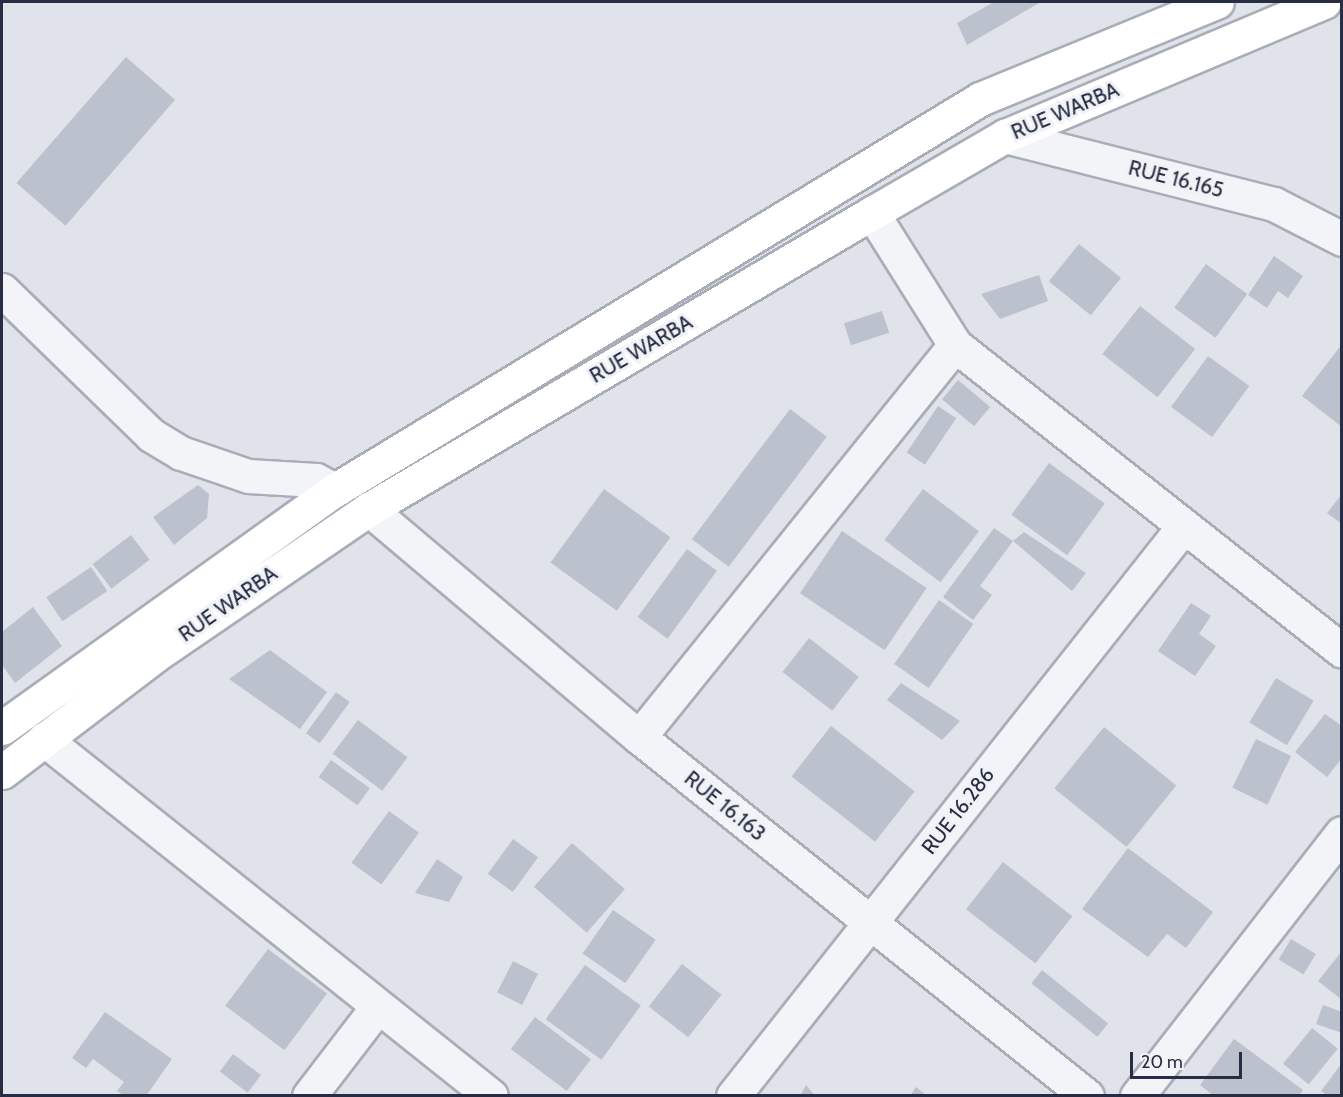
<!DOCTYPE html>
<html>
<head>
<meta charset="utf-8">
<style>
  body { margin:0 }
  #map { position:relative; width:1343px; height:1097px; overflow:hidden; background:#e0e3ea; font-family:Cabin,sans-serif }
  div>[style] { position:absolute }
  [style*='--x'] { left:calc(var(--x)*1px); top:calc(var(--y)*1px); width:calc(var(--w)*1px); rotate:calc(var(--a)*1deg) }
  .building>* { inset:0; background:#bcc1ce; transform-origin:0 0 }
  .roads { filter:drop-shadow(2px 0 #a8adb8) drop-shadow(-2px 0 #a8adb8) drop-shadow(0 2px #a8adb8) drop-shadow(0 -2px #a8adb8) }
  .minor>* { height:33px; margin:-16.5px; padding:0 16.5px; transform-origin:16.5px; border-radius:16.5px; background:#f3f4f8 }
  .secondary>* { height:33px; margin:-16.5px; padding:0 16.5px; transform-origin:16.5px; border-radius:16.5px; background:#fff }
  span { translate:-50% -50%; white-space:nowrap; text-align:center; line-height:1.15; -webkit-text-stroke:6px #f0f2f7; paint-order:stroke }
  .street-label { font-size:21px; color:#272e43 }
  .frame { position:absolute; inset:0; border:3px solid #272e43; pointer-events:none }
  .scale { position:absolute; left:1130px; top:1052px; width:112px; height:27px; box-sizing:border-box; border:3px solid #272e43; border-top:0; padding-left:8px; font-size:18px; line-height:21px; white-space:nowrap; color:#272e43; -webkit-text-stroke:4px #f0f2f7; paint-order:stroke }
</style>
</head>
<body>
<div id="map">
  <div class="building">
    <div style="clip-path:polygon(994px 2px,1039px 3px,967px 45px,957px 23px)"></div>
    <div style="left:126px;top:57px;width:65px;height:167px;rotate:41deg"></div>
    <div style="left:1079px;top:244px;width:54px;height:48px;rotate:39deg"></div>
    <div style="clip-path:polygon(1274px 256px,1303px 276px,1288px 298px,1278px 291px,1267px 308px,1248px 295px)"></div>
    <div style="left:1206px;top:264px;width:51px;height:54px;rotate:36deg"></div>
    <div style="clip-path:polygon(1039px 275px,1048px 301px,1000px 319px,981px 294px)"></div>
    <div style="left:1140px;top:306px;width:70px;height:61px;rotate:38deg"></div>
    <div style="left:882px;top:311px;width:23px;height:40px;rotate:72deg"></div>
    <div style="clip-path:polygon(1342px 344px,1342px 427px,1302px 396px)"></div>
    <div style="left:1208px;top:356px;width:51px;height:63px;rotate:36deg"></div>
    <div style="left:958px;top:380px;width:42px;height:25px;rotate:40deg"></div>
    <div style="left:938px;top:406px;width:22px;height:56px;rotate:34deg"></div>
    <div style="left:790px;top:409px;width:46px;height:163px;rotate:37deg"></div>
    <div style="left:1049px;top:463px;width:69px;height:64px;rotate:36deg"></div>
    <div style="clip-path:polygon(198px 485px,209px 494px,207px 518px,174px 545px,153px 517px)"></div>
    <div style="left:604px;top:489px;width:82px;height:91px;rotate:36deg"></div>
    <div style="left:923px;top:489px;width:70px;height:64px;rotate:37deg"></div>
    <div style="clip-path:polygon(1342px 494px,1342px 524px,1327px 513px)"></div>
    <div style="clip-path:polygon(994px 528px,1013px 541px,1024px 532px,1086px 573px,1072px 591px,1013px 541px,980px 586px,992px 595px,973px 620px,943px 597px)"></div>
    <div style="left:842px;top:531px;width:102px;height:75px;rotate:34deg"></div>
    <div style="left:131px;top:535px;width:31px;height:48px;rotate:53deg"></div>
    <div style="left:687px;top:549px;width:37px;height:84px;rotate:36deg"></div>
    <div style="left:91px;top:567px;width:29px;height:54px;rotate:56deg"></div>
    <div style="left:939px;top:600px;width:42px;height:78px;rotate:35deg"></div>
    <div style="clip-path:polygon(1191px 603px,1211px 616px,1199px 634px,1216px 646px,1195px 676px,1158px 651px)"></div>
    <div style="clip-path:polygon(33px 607px,62px 646px,15px 683px,2px 665px,2px 632px)"></div>
    <div style="left:809px;top:638px;width:63px;height:43px;rotate:38deg"></div>
    <div style="clip-path:polygon(270px 650px,327px 692px,300px 729px,229px 679px)"></div>
    <div style="left:1276px;top:678px;width:44px;height:52px;rotate:31deg"></div>
    <div style="clip-path:polygon(901px 683px,960px 721px,942px 740px,887px 700px)"></div>
    <div style="left:336px;top:692px;width:17px;height:51px;rotate:36deg"></div>
    <div style="clip-path:polygon(1325px 714px,1342px 726px,1342px 758px,1327px 777px,1295px 752px)"></div>
    <div style="left:358px;top:720px;width:62px;height:42px;rotate:37deg"></div>
    <div style="left:831px;top:726px;width:106px;height:64px;rotate:38deg"></div>
    <div style="left:1104px;top:727px;width:93px;height:79px;rotate:39deg"></div>
    <div style="left:1256px;top:739px;width:39px;height:54px;rotate:26deg"></div>
    <div style="left:331px;top:760px;width:48px;height:21px;rotate:36deg"></div>
    <div style="left:389px;top:811px;width:37px;height:64px;rotate:36deg"></div>
    <div style="left:513px;top:839px;width:31px;height:43px;rotate:36deg"></div>
    <div style="left:572px;top:843px;width:70px;height:58px;rotate:41deg"></div>
    <div style="clip-path:polygon(1128px 848px,1213px 912px,1186px 948px,1167px 934px,1148px 957px,1082px 909px)"></div>
    <div style="clip-path:polygon(437px 859px,463px 877px,449px 902px,415px 893px)"></div>
    <div style="left:1003px;top:862px;width:88px;height:60px;rotate:38deg"></div>
    <div style="left:613px;top:910px;width:52px;height:53px;rotate:35deg"></div>
    <div style="left:1291px;top:939px;width:29px;height:24px;rotate:31deg"></div>
    <div style="left:268px;top:949px;width:74px;height:71px;rotate:37deg"></div>
    <div style="clip-path:polygon(1342px 951px,1342px 1000px,1318px 981px)"></div>
    <div style="left:513px;top:961px;width:28px;height:35px;rotate:27deg"></div>
    <div style="left:682px;top:964px;width:50px;height:54px;rotate:38deg"></div>
    <div style="left:585px;top:965px;width:69px;height:67px;rotate:36deg"></div>
    <div style="left:1042px;top:970px;width:85px;height:17px;rotate:39deg"></div>
    <div style="clip-path:polygon(1323px 1005px,1342px 1012px,1342px 1033px,1316px 1024px)"></div>
    <div style="clip-path:polygon(105px 1012px,172px 1059px,146px 1096px,125px 1096px,117px 1091px,124px 1082px,93px 1059px,86px 1068px,72px 1058px)"></div>
    <div style="left:535px;top:1017px;width:70px;height:40px;rotate:37deg"></div>
    <div style="left:1312px;top:1028px;width:33px;height:46px;rotate:39deg"></div>
    <div style="clip-path:polygon(1234px 1039px,1303px 1090px,1299px 1096px,1214px 1096px,1200px 1085px)"></div>
    <div style="left:233px;top:1054px;width:35px;height:22px;rotate:37deg"></div>
    <div style="clip-path:polygon(1342px 1063px,1342px 1096px,1328px 1096px,1321px 1091px)"></div>
    <div style="clip-path:polygon(806px 1085px,815px 1096px,800px 1096px)"></div>
    <div style="clip-path:polygon(916px 1087px,927px 1096px,910px 1096px)"></div>
  </div>
  <div class="roads">
    <div class="minor">
      <div style="--x:1005;--y:136;--w:277;--a:14.2"></div>
      <div style="--x:1274;--y:204;--w:76;--a:27.2"></div>
      <div style="--x:872;--y:213;--w:156;--a:57.8"></div>
      <div style="--x:955;--y:345;--w:493;--a:38.3"></div>
      <div style="--x:2;--y:290;--w:208;--a:44.2"></div>
      <div style="--x:151;--y:435;--w:35;--a:31"></div>
      <div style="--x:181;--y:453;--w:71;--a:18.9"></div>
      <div style="--x:248;--y:476;--w:68;--a:3.4"></div>
      <div style="--x:316;--y:480;--w:21;--a:28"></div>
      <div style="--x:369;--y:509;--w:353;--a:40.2"></div>
      <div style="--x:639;--y:737;--w:574;--a:38.71"></div>
      <div style="--x:639;--y:737;--w:504;--a:-51.13"></div>
      <div style="--x:44;--y:739;--w:572;--a:38.61"></div>
      <div style="--x:309;--y:1096;--w:113;--a:-52.5"></div>
      <div style="--x:733;--y:1096;--w:727;--a:-51.65"></div>
      <div style="--x:1137;--y:1096;--w:333;--a:-52.1"></div>
    </div>
    <div class="secondary">
      <div style="--x:2;--y:728;--w:409;--a:-35.6"></div>
      <div style="--x:335;--y:490;--w:754;--a:-31.22"></div>
      <div style="--x:980;--y:99;--w:256;--a:-22.3"></div>
      <div style="--x:2;--y:772;--w:191;--a:-37.3"></div>
      <div style="--x:154;--y:656;--w:260;--a:-34.4"></div>
      <div style="--x:369;--y:509;--w:584;--a:-30.48"></div>
      <div style="--x:872;--y:213;--w:154;--a:-30.1"></div>
      <div style="--x:1005;--y:136;--w:346;--a:-22.8"></div>
    </div>
  </div>
  <div class="street-label">
    <span style="left:1065px;top:111px;rotate:-23deg">RUE WARBA</span>
    <span style="left:1176px;top:179px;rotate:14deg">RUE 16.165</span>
    <span style="left:641px;top:349px;rotate:-30deg">RUE WARBA</span>
    <span style="left:228px;top:604px;rotate:-35deg">RUE WARBA</span>
    <span style="left:725px;top:806px;rotate:39deg">RUE 16.163</span>
    <span style="left:958px;top:811px;rotate:-52deg">RUE 16.286</span>
  </div>
  <div class="frame"></div>
  <div class="scale">20 m</div>
</div>
</body>
</html>
